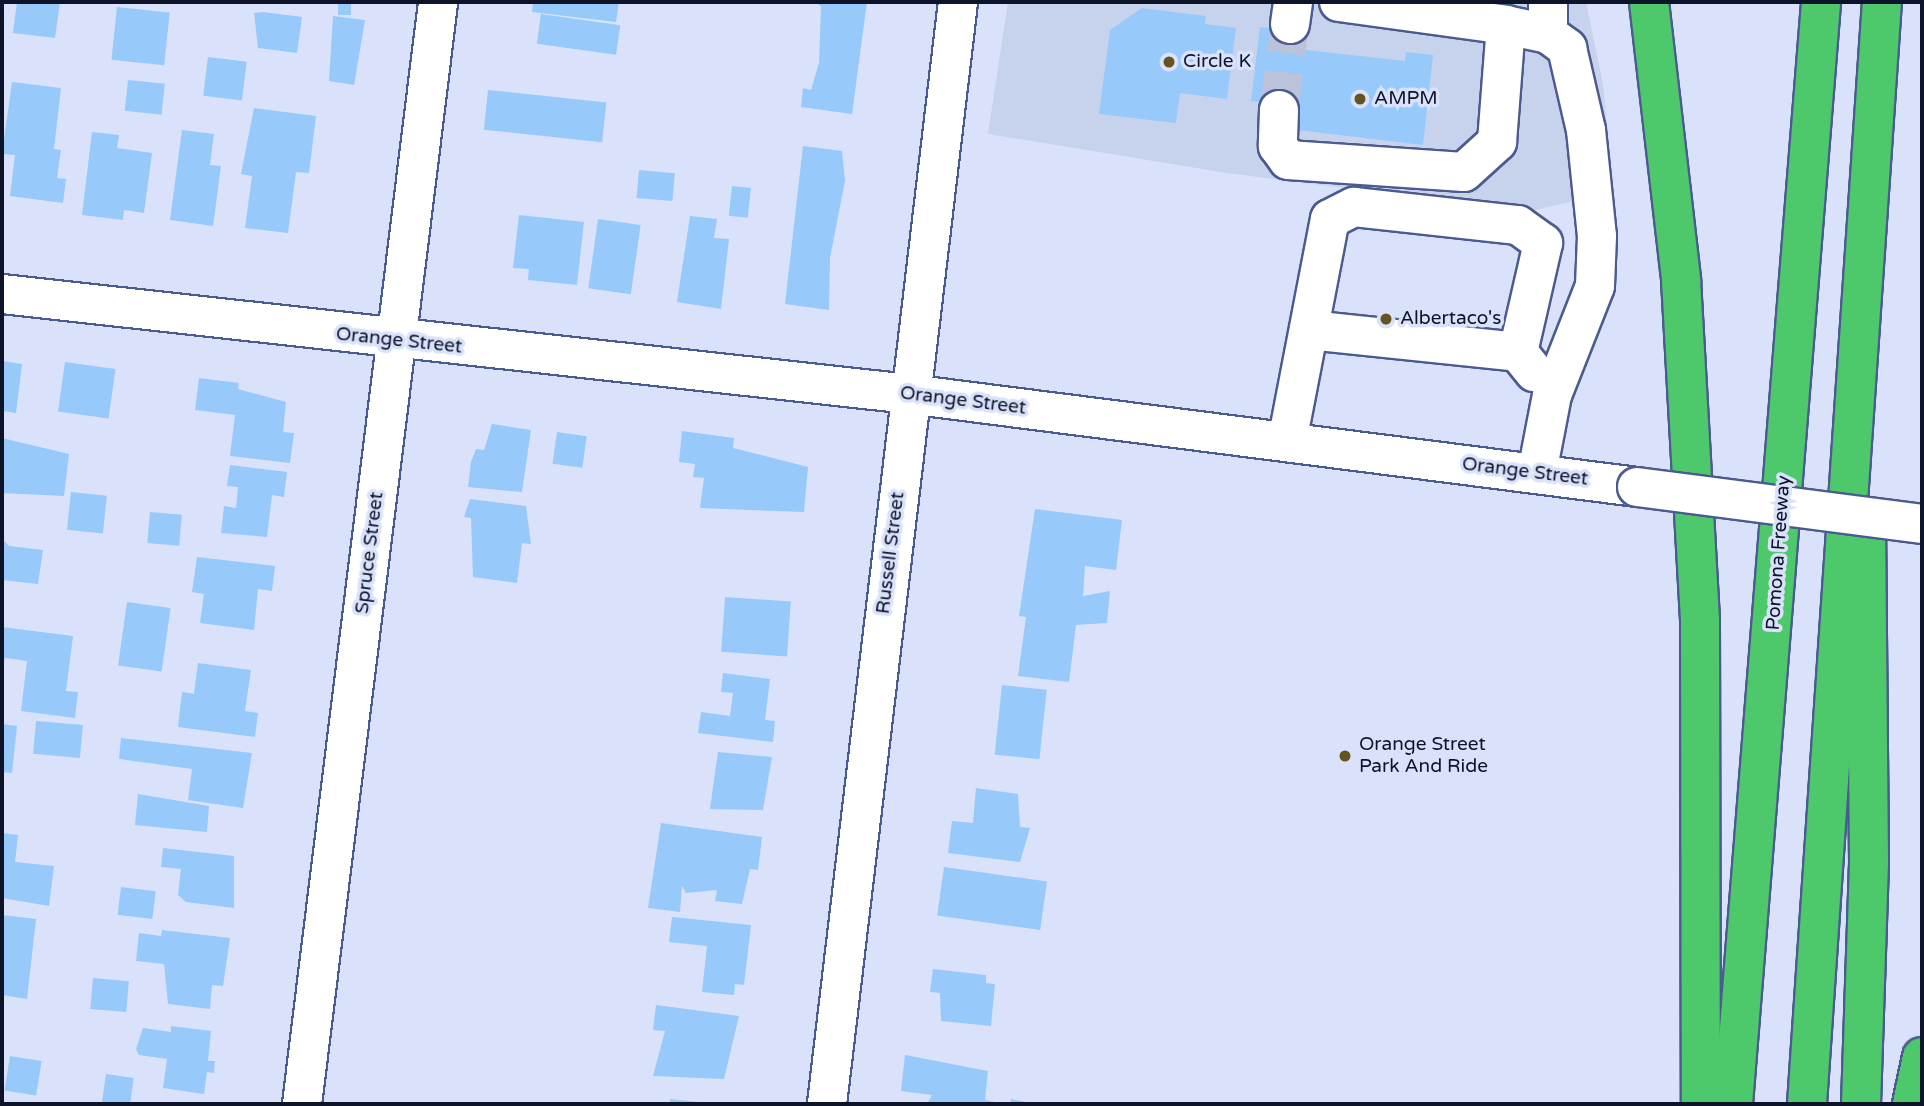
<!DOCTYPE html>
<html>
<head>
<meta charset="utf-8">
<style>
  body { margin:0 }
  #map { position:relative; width:1924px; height:1106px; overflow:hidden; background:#d9e2fa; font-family:"Varela Round",sans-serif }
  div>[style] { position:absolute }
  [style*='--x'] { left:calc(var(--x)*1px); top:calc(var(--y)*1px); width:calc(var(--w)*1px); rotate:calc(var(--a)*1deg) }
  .built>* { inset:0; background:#c7d2ed }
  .building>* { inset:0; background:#97c9fb; transform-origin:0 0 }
  .minor-tunnel>* { height:38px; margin-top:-19px; transform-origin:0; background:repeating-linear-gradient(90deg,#bac3da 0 38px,transparent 0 57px) }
  .roads { filter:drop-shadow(2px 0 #4a5b8f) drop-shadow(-2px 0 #4a5b8f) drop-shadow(0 2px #4a5b8f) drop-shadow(0 -2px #4a5b8f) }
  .minor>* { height:38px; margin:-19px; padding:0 19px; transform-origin:19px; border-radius:19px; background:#fff }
  .highway>* { height:38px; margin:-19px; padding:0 19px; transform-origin:19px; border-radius:19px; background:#4dc96c }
  .bridges { filter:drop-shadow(2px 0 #4a5b8f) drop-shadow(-2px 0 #4a5b8f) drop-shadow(0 2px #4a5b8f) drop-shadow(0 -2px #4a5b8f) }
  .minor-bridge>* { height:38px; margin:-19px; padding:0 19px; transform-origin:19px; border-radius:19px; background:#fff }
  .dots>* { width:19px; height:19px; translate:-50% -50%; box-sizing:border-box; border:4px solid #d9e2fa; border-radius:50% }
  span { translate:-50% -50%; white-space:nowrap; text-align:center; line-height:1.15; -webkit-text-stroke:7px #d9e2fa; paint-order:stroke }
  .poi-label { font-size:19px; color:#0d1328 }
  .left { translate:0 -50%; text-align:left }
  .street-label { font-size:19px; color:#0d1328 }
  .frame { position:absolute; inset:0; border:4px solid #0d1328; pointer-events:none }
</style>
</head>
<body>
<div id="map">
  <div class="built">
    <div style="clip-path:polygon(1008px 2px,1586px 2px,1603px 84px,1613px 192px,1531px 211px,1227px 173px,988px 134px)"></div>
  </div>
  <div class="building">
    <div style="clip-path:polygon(17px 2px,60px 2px,55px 38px,13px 33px)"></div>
    <div style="left:338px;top:2px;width:13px;height:13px"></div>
    <div style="clip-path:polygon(533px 2px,619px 2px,616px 22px,532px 12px)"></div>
    <div style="clip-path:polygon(814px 2px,867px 2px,852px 114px,801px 107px,803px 88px,811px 90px,819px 63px,821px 6px)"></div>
    <div style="left:117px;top:7px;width:53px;height:53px;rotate:6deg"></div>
    <div style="clip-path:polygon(1142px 8px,1206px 16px,1205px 24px,1236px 28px,1227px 99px,1180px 93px,1176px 123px,1099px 114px,1110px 30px)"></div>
    <div style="clip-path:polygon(263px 12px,302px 17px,297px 53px,258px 48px,254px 13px)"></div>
    <div style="left:541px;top:14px;width:80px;height:30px;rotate:8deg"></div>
    <div style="clip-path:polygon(333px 16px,365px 20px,354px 85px,329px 81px)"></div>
    <div style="clip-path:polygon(1260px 27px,1300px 31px,1298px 49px,1405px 61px,1406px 52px,1433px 55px,1423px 145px,1289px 129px,1292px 106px,1251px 101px)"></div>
    <div style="left:208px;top:57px;width:39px;height:39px;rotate:7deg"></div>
    <div style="left:128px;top:80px;width:37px;height:31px;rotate:6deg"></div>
    <div style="clip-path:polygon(12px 82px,61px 88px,54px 149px,61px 150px,57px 178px,66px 179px,63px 203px,10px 196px,15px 155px,2px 154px)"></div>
    <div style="left:488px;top:90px;width:119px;height:40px;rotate:6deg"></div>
    <div style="clip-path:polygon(254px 108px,316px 116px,309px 173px,296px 172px,288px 233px,245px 228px,252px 176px,241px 174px)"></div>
    <div style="clip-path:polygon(182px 130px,214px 134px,210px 165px,221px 166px,213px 226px,170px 220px)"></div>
    <div style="clip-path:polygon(92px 132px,119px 135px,117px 148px,152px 153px,144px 213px,124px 210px,123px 220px,82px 215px)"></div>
    <div style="clip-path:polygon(803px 146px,842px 151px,845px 181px,830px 258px,829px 310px,785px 304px)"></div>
    <div style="left:639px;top:170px;width:36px;height:28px;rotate:5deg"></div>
    <div style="left:732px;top:186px;width:19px;height:30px;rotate:6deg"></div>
    <div style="clip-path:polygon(519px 215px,584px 222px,577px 285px,528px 280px,529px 269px,513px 268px)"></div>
    <div style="clip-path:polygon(690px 216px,717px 219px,714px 238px,729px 239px,721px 309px,677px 302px)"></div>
    <div style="left:598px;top:219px;width:43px;height:70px;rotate:8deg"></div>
    <div style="clip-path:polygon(2px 361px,22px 364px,16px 413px,2px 411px)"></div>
    <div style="left:65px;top:362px;width:51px;height:50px;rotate:8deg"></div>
    <div style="clip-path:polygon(199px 378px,239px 383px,238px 389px,286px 402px,283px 432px,294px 433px,290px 463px,230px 456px,235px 415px,195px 410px)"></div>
    <div style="clip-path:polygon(492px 424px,531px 430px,522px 492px,468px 487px,471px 462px,476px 449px,484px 450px)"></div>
    <div style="clip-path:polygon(682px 431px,734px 438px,733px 448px,808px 467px,804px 512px,700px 508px,704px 478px,693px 477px,695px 464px,679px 462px)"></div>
    <div style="left:557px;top:432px;width:30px;height:32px;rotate:8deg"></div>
    <div style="clip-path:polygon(2px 438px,69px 454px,64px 496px,2px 493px)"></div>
    <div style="clip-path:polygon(230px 465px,287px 472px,284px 497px,272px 495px,267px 537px,221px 533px,224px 506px,236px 508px,238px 487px,227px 486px)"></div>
    <div style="left:71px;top:492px;width:36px;height:38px;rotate:6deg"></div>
    <div style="clip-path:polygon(470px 499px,526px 506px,531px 544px,522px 543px,517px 583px,473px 577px,471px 518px,464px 517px)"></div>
    <div style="clip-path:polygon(1035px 509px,1122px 520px,1116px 570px,1085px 566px,1083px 596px,1110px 591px,1107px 623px,1076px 625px,1069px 682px,1018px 676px,1026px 617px,1019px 616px)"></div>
    <div style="left:150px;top:512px;width:32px;height:31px;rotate:5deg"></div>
    <div style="clip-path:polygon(2px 539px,9px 546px,43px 550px,38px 584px,2px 580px)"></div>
    <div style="clip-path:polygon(197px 557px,275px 566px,272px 591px,258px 589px,254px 630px,200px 623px,204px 594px,192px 592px)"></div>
    <div style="left:725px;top:597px;width:66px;height:55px;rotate:4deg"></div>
    <div style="left:127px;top:602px;width:44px;height:64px;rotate:8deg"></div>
    <div style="clip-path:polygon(2px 627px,73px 636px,66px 691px,78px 692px,75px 718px,21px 711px,27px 661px,5px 658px,2px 668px)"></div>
    <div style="clip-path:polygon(198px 663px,251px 670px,245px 711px,258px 713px,255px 737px,178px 727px,182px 692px,194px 694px)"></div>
    <div style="clip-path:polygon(723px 673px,770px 679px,765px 720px,775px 721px,773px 742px,698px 733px,701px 712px,730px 716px,733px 693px,721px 692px)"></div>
    <div style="left:1002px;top:685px;width:45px;height:70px;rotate:6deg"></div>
    <div style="left:36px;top:721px;width:47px;height:33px;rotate:5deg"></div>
    <div style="clip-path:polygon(2px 724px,17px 726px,12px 773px,2px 772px)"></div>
    <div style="clip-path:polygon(121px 738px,252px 753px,243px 808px,188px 800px,192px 769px,119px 759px)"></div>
    <div style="clip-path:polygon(718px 752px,772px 757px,763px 810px,710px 809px)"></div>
    <div style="clip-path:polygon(976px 788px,1018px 794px,1020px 827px,1030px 828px,1020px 862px,948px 853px,952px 821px,973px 823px)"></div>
    <div style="clip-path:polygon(138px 794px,209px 806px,207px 832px,135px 825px)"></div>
    <div style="clip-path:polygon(661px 823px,762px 837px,758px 870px,750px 869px,742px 904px,715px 901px,717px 890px,686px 893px,682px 886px,680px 912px,648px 908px)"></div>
    <div style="clip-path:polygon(2px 833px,18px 835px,15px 862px,54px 866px,49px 906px,2px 898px)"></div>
    <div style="clip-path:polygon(163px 848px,234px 856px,234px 908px,186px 902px,178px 895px,181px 869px,161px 867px)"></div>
    <div style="left:944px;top:867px;width:104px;height:49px;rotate:8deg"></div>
    <div style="left:121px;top:887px;width:35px;height:28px;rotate:7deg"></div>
    <div style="clip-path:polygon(2px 915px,36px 919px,27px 999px,2px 995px)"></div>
    <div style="clip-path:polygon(672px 917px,751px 925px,744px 985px,735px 984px,734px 995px,702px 992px,707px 946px,669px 942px)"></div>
    <div style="clip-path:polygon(162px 930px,230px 938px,223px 986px,212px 985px,210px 1009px,168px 1004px,164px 964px,136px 961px,139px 933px,161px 936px)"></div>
    <div style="clip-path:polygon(933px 969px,986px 975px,986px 983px,995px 984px,991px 1026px,941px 1021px,940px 993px,930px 992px)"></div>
    <div style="left:93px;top:978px;width:36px;height:31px;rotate:5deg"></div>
    <div style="clip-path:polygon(656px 1005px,739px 1016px,724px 1079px,653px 1076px,665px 1031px,653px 1030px)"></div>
    <div style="clip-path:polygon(171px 1026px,211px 1031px,208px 1061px,215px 1061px,214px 1073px,207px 1072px,204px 1094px,163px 1088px,167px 1059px,139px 1055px,136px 1049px,143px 1028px,171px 1032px)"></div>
    <div style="clip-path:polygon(905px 1055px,988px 1071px,985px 1100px,1005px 1104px,927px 1104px,932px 1095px,901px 1091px)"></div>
    <div style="left:10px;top:1056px;width:32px;height:35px;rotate:9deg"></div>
    <div style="left:106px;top:1074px;width:28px;height:29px;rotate:8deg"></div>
    <div style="clip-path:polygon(670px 1099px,698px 1102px,698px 1104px,670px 1104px)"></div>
    <div style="clip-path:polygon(1011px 1099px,1026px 1102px,1026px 1104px,1010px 1104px)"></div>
  </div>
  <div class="minor-tunnel">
    <div style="--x:1279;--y:110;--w:87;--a:-82.7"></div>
  </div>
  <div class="roads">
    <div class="minor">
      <div style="--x:1339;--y:2;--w:169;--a:7.8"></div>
      <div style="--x:1548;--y:2;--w:32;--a:90"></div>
      <div style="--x:1290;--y:24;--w:22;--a:-82"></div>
      <div style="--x:1279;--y:110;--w:36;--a:92"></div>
      <div style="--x:1278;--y:146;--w:17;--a:54"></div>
      <div style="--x:1288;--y:160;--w:176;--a:3.9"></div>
      <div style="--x:1464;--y:172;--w:45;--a:-42.3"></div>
      <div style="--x:1497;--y:142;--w:117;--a:-85.6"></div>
      <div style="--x:1506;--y:25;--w:43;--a:12.1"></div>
      <div style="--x:1548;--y:34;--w:24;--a:36"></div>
      <div style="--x:1567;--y:48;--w:84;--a:77"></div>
      <div style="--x:1586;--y:130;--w:107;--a:84.1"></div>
      <div style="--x:1597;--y:236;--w:50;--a:92.3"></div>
      <div style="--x:1595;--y:286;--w:117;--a:111.5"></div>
      <div style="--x:1552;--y:395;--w:79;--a:100.9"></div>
      <div style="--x:2;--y:294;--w:912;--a:6.29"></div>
      <div style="--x:909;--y:394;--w:734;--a:7.28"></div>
      <div style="--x:1309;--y:330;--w:210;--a:6"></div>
      <div style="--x:1518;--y:352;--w:26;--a:51"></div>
      <div style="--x:1287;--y:442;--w:227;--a:-79.1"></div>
      <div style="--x:1330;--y:219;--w:27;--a:-27"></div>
      <div style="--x:1354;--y:207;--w:165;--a:6.3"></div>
      <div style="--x:1518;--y:225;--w:31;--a:36"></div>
      <div style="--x:1543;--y:243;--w:112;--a:102.9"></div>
      <div style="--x:302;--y:1104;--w:1110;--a:-82.96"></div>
      <div style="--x:827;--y:1104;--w:1110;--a:-83.22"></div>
    </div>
    <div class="highway">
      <div style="--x:1649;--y:2;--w:280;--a:83.4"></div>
      <div style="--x:1681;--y:280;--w:341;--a:86.8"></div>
      <div style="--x:1700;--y:620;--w:484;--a:89.9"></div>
      <div style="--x:1733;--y:1104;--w:1106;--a:-85.43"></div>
      <div style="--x:1807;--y:1104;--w:1105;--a:-86.11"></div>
      <div style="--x:1861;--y:1104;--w:242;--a:-88.1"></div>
      <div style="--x:1869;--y:862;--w:337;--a:-90.5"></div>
      <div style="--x:1912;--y:1104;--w:48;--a:-78"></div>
    </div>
  </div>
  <div class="bridges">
    <div class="minor-bridge">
      <div style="--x:1637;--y:487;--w:287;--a:7.4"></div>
    </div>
  </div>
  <div class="dots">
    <div style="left:1169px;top:62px;background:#665321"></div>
    <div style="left:1360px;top:99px;background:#665321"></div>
    <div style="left:1386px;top:319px;background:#665321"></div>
    <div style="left:1345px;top:756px;background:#665321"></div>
  </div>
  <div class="poi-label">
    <span class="left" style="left:1183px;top:62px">Circle K</span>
    <span class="left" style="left:1374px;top:99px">AMPM</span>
    <span class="left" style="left:1400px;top:319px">Albertaco's</span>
    <span class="left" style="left:1359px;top:756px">Orange Street<br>Park And Ride</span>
  </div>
  <div class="street-label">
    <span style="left:399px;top:341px;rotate:6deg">Orange Street</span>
    <span style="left:963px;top:401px;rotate:7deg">Orange Street</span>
    <span style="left:1525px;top:472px;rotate:7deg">Orange Street</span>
    <span style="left:370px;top:553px;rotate:-83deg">Spruce Street</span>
    <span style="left:891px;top:553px;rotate:-83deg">Russell Street</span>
    <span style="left:1779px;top:553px;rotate:-86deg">Pomona Freeway</span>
  </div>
  <div class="frame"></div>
</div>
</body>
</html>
